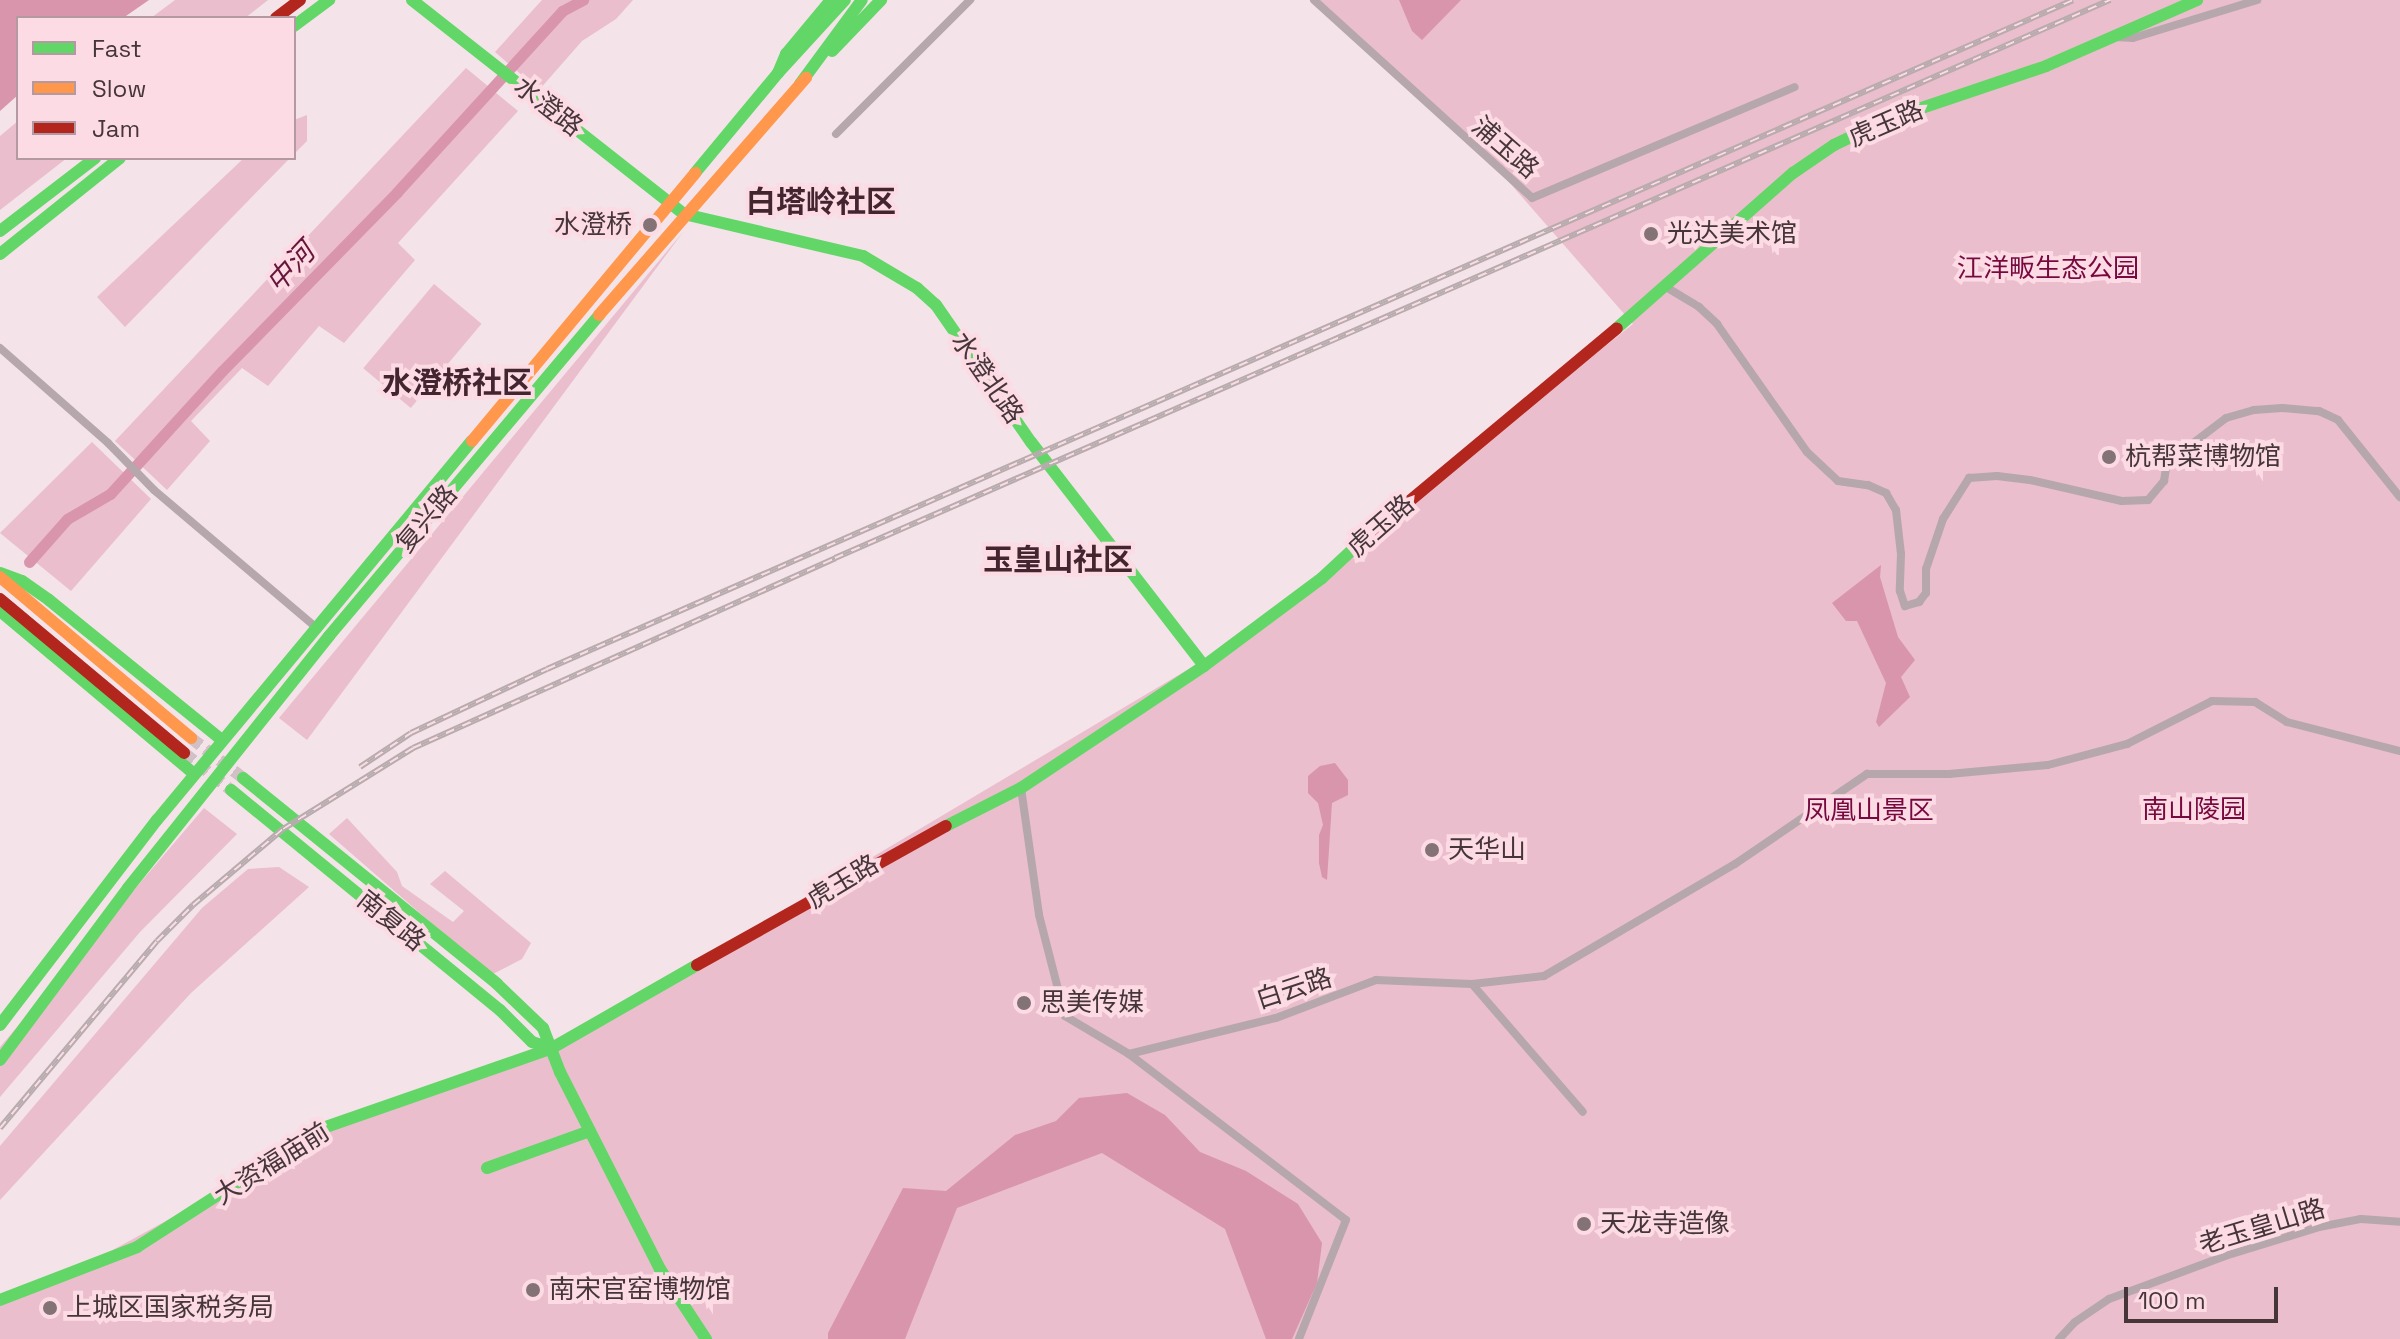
<!DOCTYPE html>
<html>
<head>
<meta charset="utf-8">
<style>
  body { margin:0 }
  #map { position:relative; width:2400px; height:1339px; overflow:hidden; background:#f4e3e8; font-family:"Space Grotesk","Noto Sans SC",sans-serif }
  div>[style] { position:absolute }
  [style*='--x'] { left:calc(var(--x)*1px); top:calc(var(--y)*1px); width:calc(var(--w)*1px); rotate:calc(var(--a)*1deg) }
  .green>* { inset:0; background:#eabecc; transform-origin:0 0 }
  .water>* { inset:0; background:#d895ac }
  .canal>* { height:11px; margin:-5.5px; padding:0 5.5px; transform-origin:5.5px; border-radius:5.5px; background:#d895ac }
  .secondary-tunnel>* { height:12px; margin-top:-6px; transform-origin:0; background:repeating-linear-gradient(90deg,#d1c0c5 0 12px,transparent 0 18px) }
  .street>* { height:8px; margin:-4px; padding:0 4px; transform-origin:4px; border-radius:4px; background:#b5a7ab }
  .fast>* { height:12px; margin:-6px; padding:0 6px; transform-origin:6px; border-radius:6px; background:#63d668 }
  .slow>* { height:12px; margin:-6px; padding:0 6px; transform-origin:6px; border-radius:6px; background:#ff974d }
  .jam>* { height:12px; margin:-6px; padding:0 6px; transform-origin:6px; border-radius:6px; background:#b3261e }
  .rail>* { height:6px; margin-top:-3px; transform-origin:0; background:repeating-linear-gradient(90deg,#fcdbe5 0 9px,#b8abae 0 18px); box-sizing:border-box; border-block:2px solid #b8abae }
  .dots>* { width:22px; height:22px; translate:-50% -50%; box-sizing:border-box; border:4px solid #fcdbe5; border-radius:50% }
  span { translate:-50% -50%; white-space:nowrap; text-align:center; line-height:1.15; -webkit-text-stroke:8px #fcdbe5; paint-order:stroke }
  .street-label { font-size:26px; color:#46363a }
  .poi-label { font-size:26px; color:#46363a }
  .right { translate:-100% -50%; text-align:right }
  .left { translate:0 -50%; text-align:left }
  .park-label { font-size:26px; color:#77093f }
  .water-label { font-size:28px; color:#661639; font-style:italic }
  .quarter-label { font-size:30px; color:#43252f; font-weight:700 }
  .legend { position:absolute; left:16px; top:16px; width:280px; height:144px; box-sizing:border-box; background:#fcdbe5; border:2px solid #b399a1; margin:0; padding:10px 14px; list-style:none; font-size:24px; color:#46363a }
  .legend li { display:flex; align-items:center; gap:16px; height:40px }
  .legend b { width:40px; border:2px solid #b399a1 }
  .scale { position:absolute; left:2124px; top:1287px; width:154px; height:36px; box-sizing:border-box; border:4px solid #46363a; border-top:0; padding-left:10px; font-size:24px; line-height:28px; white-space:nowrap; color:#46363a; -webkit-text-stroke:6px #fcdbe5; paint-order:stroke }
</style>
</head>
<body>
<div id="map">
  <div class="green">
    <div style="clip-path:polygon(175px 0,268px 0,245px 18px,151px 18px)"></div>
    <div style="clip-path:polygon(542px 0,633px 0,616px 19px,582px 41px,539px 90px,495px 52px)"></div>
    <div style="clip-path:polygon(1312px 0,2400px 0,2400px 1339px,0 1339px,0 1299px,111px 1251px,184px 1211px,300px 1136px,524px 1056px,592px 1024px,1234px 642px,1633px 324px,1502px 174px)"></div>
    <div style="clip-path:polygon(466px 68px,518px 111px,398px 243px,415px 260px,344px 343px,319px 326px,268px 386px,242px 368px,191px 421px,210px 441px,167px 490px,115px 441px)"></div>
    <div style="clip-path:polygon(307px 115px,307px 141px,294px 154px,294px 120px)"></div>
    <div style="clip-path:polygon(18px 121px,18px 158px,67px 158px,0 210px,0 136px)"></div>
    <div style="clip-path:polygon(244px 158px,290px 158px,125px 327px,97px 297px)"></div>
    <div style="clip-path:polygon(683px 232px,307px 740px,279px 718px)"></div>
    <div style="left:434px;top:284px;width:62px;height:110px;rotate:40deg"></div>
    <div style="clip-path:polygon(92px 442px,151px 499px,71px 591px,0 533px)"></div>
    <div style="clip-path:polygon(204px 808px,237px 834px,140px 932px,0 1097px,0 1047px)"></div>
    <div style="clip-path:polygon(347px 818px,397px 872px,402px 886px,453px 922px,464px 911px,430px 884px,445px 871px,531px 943px,522px 959px,491px 975px,329px 834px)"></div>
    <div style="clip-path:polygon(279px 867px,309px 887px,191px 993px,0 1200px,0 1146px,202px 908px,248px 869px)"></div>
  </div>
  <div class="water">
    <div style="clip-path:polygon(0 0,149px 0,123px 18px,18px 18px,18px 95px,0 111px)"></div>
    <div style="clip-path:polygon(1399px 0,1461px 0,1422px 40px,1412px 31px)"></div>
    <div style="clip-path:polygon(1881px 565px,1880px 577px,1898px 637px,1915px 660px,1901px 677px,1910px 697px,1879px 727px,1876px 722px,1886px 683px,1857px 621px,1846px 621px,1832px 603px)"></div>
    <div style="clip-path:polygon(1335px 763px,1348px 780px,1348px 795px,1332px 803px,1327px 880px,1322px 877px,1319px 863px,1319px 835px,1323px 825px,1318px 803px,1308px 793px,1308px 776px,1320px 766px)"></div>
    <div style="clip-path:polygon(1127px 1093px,1165px 1115px,1200px 1152px,1246px 1171px,1298px 1204px,1322px 1243px,1317px 1283px,1292px 1339px,1266px 1339px,1225px 1229px,1102px 1153px,957px 1208px,905px 1339px,828px 1339px,828px 1333px,903px 1188px,946px 1191px,1015px 1135px,1056px 1121px,1079px 1098px)"></div>
  </div>
  <div class="canal">
    <div style="--x:29;--y:562;--w:57;--a:-48.5"></div>
    <div style="--x:67;--y:519;--w:50;--a:-30.2"></div>
    <div style="--x:110;--y:494;--w:166;--a:-47.7"></div>
    <div style="--x:222;--y:371;--w:250;--a:-45.6"></div>
    <div style="--x:397;--y:192;--w:245;--a:-47.6"></div>
    <div style="--x:562;--y:11;--w:24;--a:-28"></div>
  </div>
  <div class="secondary-tunnel">
    <div style="--x:191;--y:738;--w:66;--a:37.6"></div>
    <div style="--x:184;--y:753;--w:60;--a:38.2"></div>
  </div>
  <div class="street">
    <div style="--x:1314;--y:0;--w:294;--a:42.2"></div>
    <div style="--x:1532;--y:198;--w:285;--a:-22.9"></div>
    <div style="--x:2116;--y:37;--w:17;--a:3"></div>
    <div style="--x:2133;--y:38;--w:130;--a:-17"></div>
    <div style="--x:836;--y:134;--w:190;--a:-45"></div>
    <div style="--x:1666;--y:287;--w:39;--a:31"></div>
    <div style="--x:1699;--y:307;--w:25;--a:43"></div>
    <div style="--x:1717;--y:324;--w:156;--a:54.9"></div>
    <div style="--x:1807;--y:452;--w:42;--a:43.1"></div>
    <div style="--x:1838;--y:481;--w:30;--a:8"></div>
    <div style="--x:1868;--y:485;--w:20;--a:24"></div>
    <div style="--x:1886;--y:493;--w:20;--a:60"></div>
    <div style="--x:1896;--y:510;--w:44;--a:83.5"></div>
    <div style="--x:1901;--y:554;--w:37;--a:92"></div>
    <div style="--x:1900;--y:591;--w:16;--a:72"></div>
    <div style="--x:1905;--y:606;--w:15;--a:-16"></div>
    <div style="--x:1919;--y:602;--w:11;--a:-52"></div>
    <div style="--x:1926;--y:593;--w:24;--a:-90"></div>
    <div style="--x:1926;--y:569;--w:53;--a:-71.2"></div>
    <div style="--x:1943;--y:519;--w:49;--a:-57.6"></div>
    <div style="--x:1969;--y:478;--w:28;--a:-4"></div>
    <div style="--x:1997;--y:476;--w:33;--a:7"></div>
    <div style="--x:2030;--y:480;--w:94;--a:12.9"></div>
    <div style="--x:2122;--y:501;--w:26;--a:-2"></div>
    <div style="--x:2148;--y:500;--w:25;--a:-50"></div>
    <div style="--x:2164;--y:481;--w:18;--a:-81"></div>
    <div style="--x:2167;--y:463;--w:74;--a:-37.3"></div>
    <div style="--x:2226;--y:418;--w:29;--a:-16"></div>
    <div style="--x:2254;--y:410;--w:28;--a:-4"></div>
    <div style="--x:2282;--y:408;--w:37;--a:5"></div>
    <div style="--x:2319;--y:411;--w:21;--a:25"></div>
    <div style="--x:2338;--y:420;--w:99;--a:51.2"></div>
    <div style="--x:0;--y:348;--w:144;--a:41.3"></div>
    <div style="--x:108;--y:443;--w:66;--a:45.6"></div>
    <div style="--x:154;--y:490;--w:215;--a:40.3"></div>
    <div style="--x:1021;--y:788;--w:128;--a:81.9"></div>
    <div style="--x:1039;--y:915;--w:104;--a:75.6"></div>
    <div style="--x:1065;--y:1016;--w:74;--a:30.7"></div>
    <div style="--x:1129;--y:1054;--w:273;--a:37.4"></div>
    <div style="--x:1346;--y:1220;--w:128;--a:111.6"></div>
    <div style="--x:1472;--y:984;--w:169;--a:49.1"></div>
    <div style="--x:1129;--y:1054;--w:151;--a:-13.8"></div>
    <div style="--x:1276;--y:1018;--w:107;--a:-20.8"></div>
    <div style="--x:1376;--y:980;--w:96;--a:2.4"></div>
    <div style="--x:1472;--y:984;--w:72;--a:-6.3"></div>
    <div style="--x:1544;--y:976;--w:221;--a:-30.4"></div>
    <div style="--x:1735;--y:864;--w:160;--a:-34.3"></div>
    <div style="--x:1867;--y:774;--w:82;--a:0"></div>
    <div style="--x:1949;--y:774;--w:99;--a:-5.2"></div>
    <div style="--x:2048;--y:765;--w:82;--a:-14.9"></div>
    <div style="--x:2127;--y:744;--w:95;--a:-26.8"></div>
    <div style="--x:2212;--y:701;--w:43;--a:1.3"></div>
    <div style="--x:2255;--y:702;--w:38;--a:32"></div>
    <div style="--x:2287;--y:722;--w:117;--a:14.4"></div>
    <div style="--x:2059;--y:1339;--w:23;--a:-47"></div>
    <div style="--x:2075;--y:1322;--w:41;--a:-34.1"></div>
    <div style="--x:2109;--y:1299;--w:124;--a:-20.3"></div>
    <div style="--x:2225;--y:1256;--w:98;--a:-17.1"></div>
    <div style="--x:2319;--y:1227;--w:43;--a:-10.8"></div>
    <div style="--x:2361;--y:1219;--w:39;--a:4"></div>
  </div>
  <div class="fast">
    <div style="--x:412;--y:0;--w:346;--a:38.2"></div>
    <div style="--x:684;--y:214;--w:184;--a:13.2"></div>
    <div style="--x:863;--y:256;--w:63;--a:30.7"></div>
    <div style="--x:917;--y:288;--w:25;--a:42"></div>
    <div style="--x:936;--y:305;--w:167;--a:55.3"></div>
    <div style="--x:1031;--y:442;--w:283;--a:52.3"></div>
    <div style="--x:294;--y:26;--w:44;--a:-36.6"></div>
    <div style="--x:832;--y:51;--w:71;--a:-46.1"></div>
    <div style="--x:778;--y:73;--w:99;--a:-47.5"></div>
    <div style="--x:800;--y:84;--w:104;--a:-53.6"></div>
    <div style="--x:695;--y:173;--w:130;--a:-50.3"></div>
    <div style="--x:778;--y:73;--w:21;--a:-67"></div>
    <div style="--x:786;--y:54;--w:70;--a:-50.2"></div>
    <div style="--x:0;--y:231;--w:120;--a:-37.5"></div>
    <div style="--x:0;--y:254;--w:154;--a:-38.7"></div>
    <div style="--x:1617;--y:328;--w:235;--a:-41.4"></div>
    <div style="--x:1793;--y:173;--w:50;--a:-34.3"></div>
    <div style="--x:1834;--y:145;--w:58;--a:-25.7"></div>
    <div style="--x:1886;--y:120;--w:169;--a:-18.6"></div>
    <div style="--x:2046;--y:66;--w:165;--a:-23.6"></div>
    <div style="--x:0;--y:573;--w:23;--a:20"></div>
    <div style="--x:22;--y:581;--w:33;--a:35"></div>
    <div style="--x:49;--y:600;--w:223;--a:39"></div>
    <div style="--x:0;--y:611;--w:253;--a:40"></div>
    <div style="--x:243;--y:778;--w:327;--a:39"></div>
    <div style="--x:497;--y:984;--w:64;--a:43.7"></div>
    <div style="--x:543;--y:1028;--w:47;--a:68.9"></div>
    <div style="--x:560;--y:1072;--w:221;--a:63.1"></div>
    <div style="--x:660;--y:1269;--w:84;--a:56.7"></div>
    <div style="--x:231;--y:790;--w:348;--a:39.3"></div>
    <div style="--x:500;--y:1010;--w:45;--a:45"></div>
    <div style="--x:532;--y:1042;--w:21;--a:17"></div>
    <div style="--x:946;--y:826;--w:84;--a:-26.9"></div>
    <div style="--x:1021;--y:788;--w:220;--a:-33.7"></div>
    <div style="--x:1204;--y:666;--w:147;--a:-36.7"></div>
    <div style="--x:1322;--y:578;--w:57;--a:-42.9"></div>
    <div style="--x:0;--y:1025;--w:258;--a:-52.6"></div>
    <div style="--x:157;--y:820;--w:493;--a:-50.3"></div>
    <div style="--x:0;--y:1060;--w:214;--a:-53.3"></div>
    <div style="--x:128;--y:888;--w:322;--a:-51.4"></div>
    <div style="--x:329;--y:636;--w:419;--a:-49.9"></div>
    <div style="--x:487;--y:1168;--w:109;--a:-19.8"></div>
    <div style="--x:0;--y:1300;--w:147;--a:-21.1"></div>
    <div style="--x:137;--y:1247;--w:218;--a:-32.8"></div>
    <div style="--x:320;--y:1129;--w:246;--a:-19.2"></div>
    <div style="--x:552;--y:1048;--w:167;--a:-29.8"></div>
  </div>
  <div class="slow">
    <div style="--x:599;--y:315;--w:315;--a:-48.9"></div>
    <div style="--x:472;--y:441;--w:349;--a:-50.2"></div>
    <div style="--x:0;--y:577;--w:250;--a:40.1"></div>
  </div>
  <div class="jam">
    <div style="--x:276;--y:18;--w:30;--a:-37"></div>
    <div style="--x:1364;--y:539;--w:329;--a:-39.8"></div>
    <div style="--x:0;--y:599;--w:240;--a:39.9"></div>
    <div style="--x:697;--y:965;--w:285;--a:-29.2"></div>
  </div>
  <div class="rail">
    <div style="--x:360;--y:767;--w:61;--a:-33.7"></div>
    <div style="--x:411;--y:733;--w:150;--a:-25.2"></div>
    <div style="--x:547;--y:669;--w:1666;--a:-23.67"></div>
    <div style="--x:0;--y:1128;--w:244;--a:-50"></div>
    <div style="--x:157;--y:941;--w:51;--a:-45"></div>
    <div style="--x:193;--y:905;--w:118;--a:-40.2"></div>
    <div style="--x:283;--y:829;--w:153;--a:-31.9"></div>
    <div style="--x:413;--y:748;--w:463;--a:-24.2"></div>
    <div style="--x:835;--y:558;--w:1392;--a:-23.64"></div>
  </div>
  <div class="dots">
    <div style="left:650px;top:225px;background:#837377"></div>
    <div style="left:1651px;top:234px;background:#837377"></div>
    <div style="left:2109px;top:457px;background:#837377"></div>
    <div style="left:1432px;top:850px;background:#837377"></div>
    <div style="left:1024px;top:1003px;background:#837377"></div>
    <div style="left:1584px;top:1224px;background:#837377"></div>
    <div style="left:533px;top:1290px;background:#837377"></div>
    <div style="left:50px;top:1308px;background:#837377"></div>
  </div>
  <div class="street-label">
    <span style="left:548px;top:107px;rotate:38deg">水澄路</span>
    <span style="left:1886px;top:124px;rotate:-23deg">虎玉路</span>
    <span style="left:1505px;top:148px;rotate:41deg">浦玉路</span>
    <span style="left:987px;top:378px;rotate:55deg">水澄北路</span>
    <span style="left:427px;top:519px;rotate:-50deg">复兴路</span>
    <span style="left:1381px;top:526px;rotate:-41deg">虎玉路</span>
    <span style="left:843px;top:882px;rotate:-31deg">虎玉路</span>
    <span style="left:391px;top:921px;rotate:39deg">南复路</span>
    <span style="left:1294px;top:989px;rotate:-18deg">白云路</span>
    <span style="left:272px;top:1164px;rotate:-32deg">大资福庙前</span>
    <span style="left:2262px;top:1227px;rotate:-17deg">老玉皇山路</span>
  </div>
  <div class="poi-label">
    <span class="right" style="left:632px;top:225px">水澄桥</span>
    <span class="left" style="left:1667px;top:234px">光达美术馆</span>
    <span class="left" style="left:2125px;top:457px">杭帮菜博物馆</span>
    <span class="left" style="left:1448px;top:850px">天华山</span>
    <span class="left" style="left:1040px;top:1003px">思美传媒</span>
    <span class="left" style="left:1600px;top:1224px">天龙寺造像</span>
    <span class="left" style="left:549px;top:1290px">南宋官窑博物馆</span>
    <span class="left" style="left:66px;top:1308px">上城区国家税务局</span>
  </div>
  <div class="park-label">
    <span style="left:2048px;top:269px">江洋畈生态公园</span>
    <span style="left:2194px;top:810px">南山陵园</span>
    <span style="left:1869px;top:811px">凤凰山景区</span>
  </div>
  <div class="water-label">
    <span style="left:290px;top:267px;rotate:-47deg">中河</span>
  </div>
  <div class="quarter-label">
    <span style="left:821px;top:202px">白塔岭社区</span>
    <span style="left:457px;top:383px">水澄桥社区</span>
    <span style="left:1058px;top:560px">玉皇山社区</span>
  </div>
  <ul class="legend">
  <li><b style="height:10px;background:#63d668"></b>Fast</li>
  <li><b style="height:10px;background:#ff974d"></b>Slow</li>
  <li><b style="height:10px;background:#b3261e"></b>Jam</li>
  </ul>
  <div class="scale">100 m</div>
</div>
</body>
</html>
